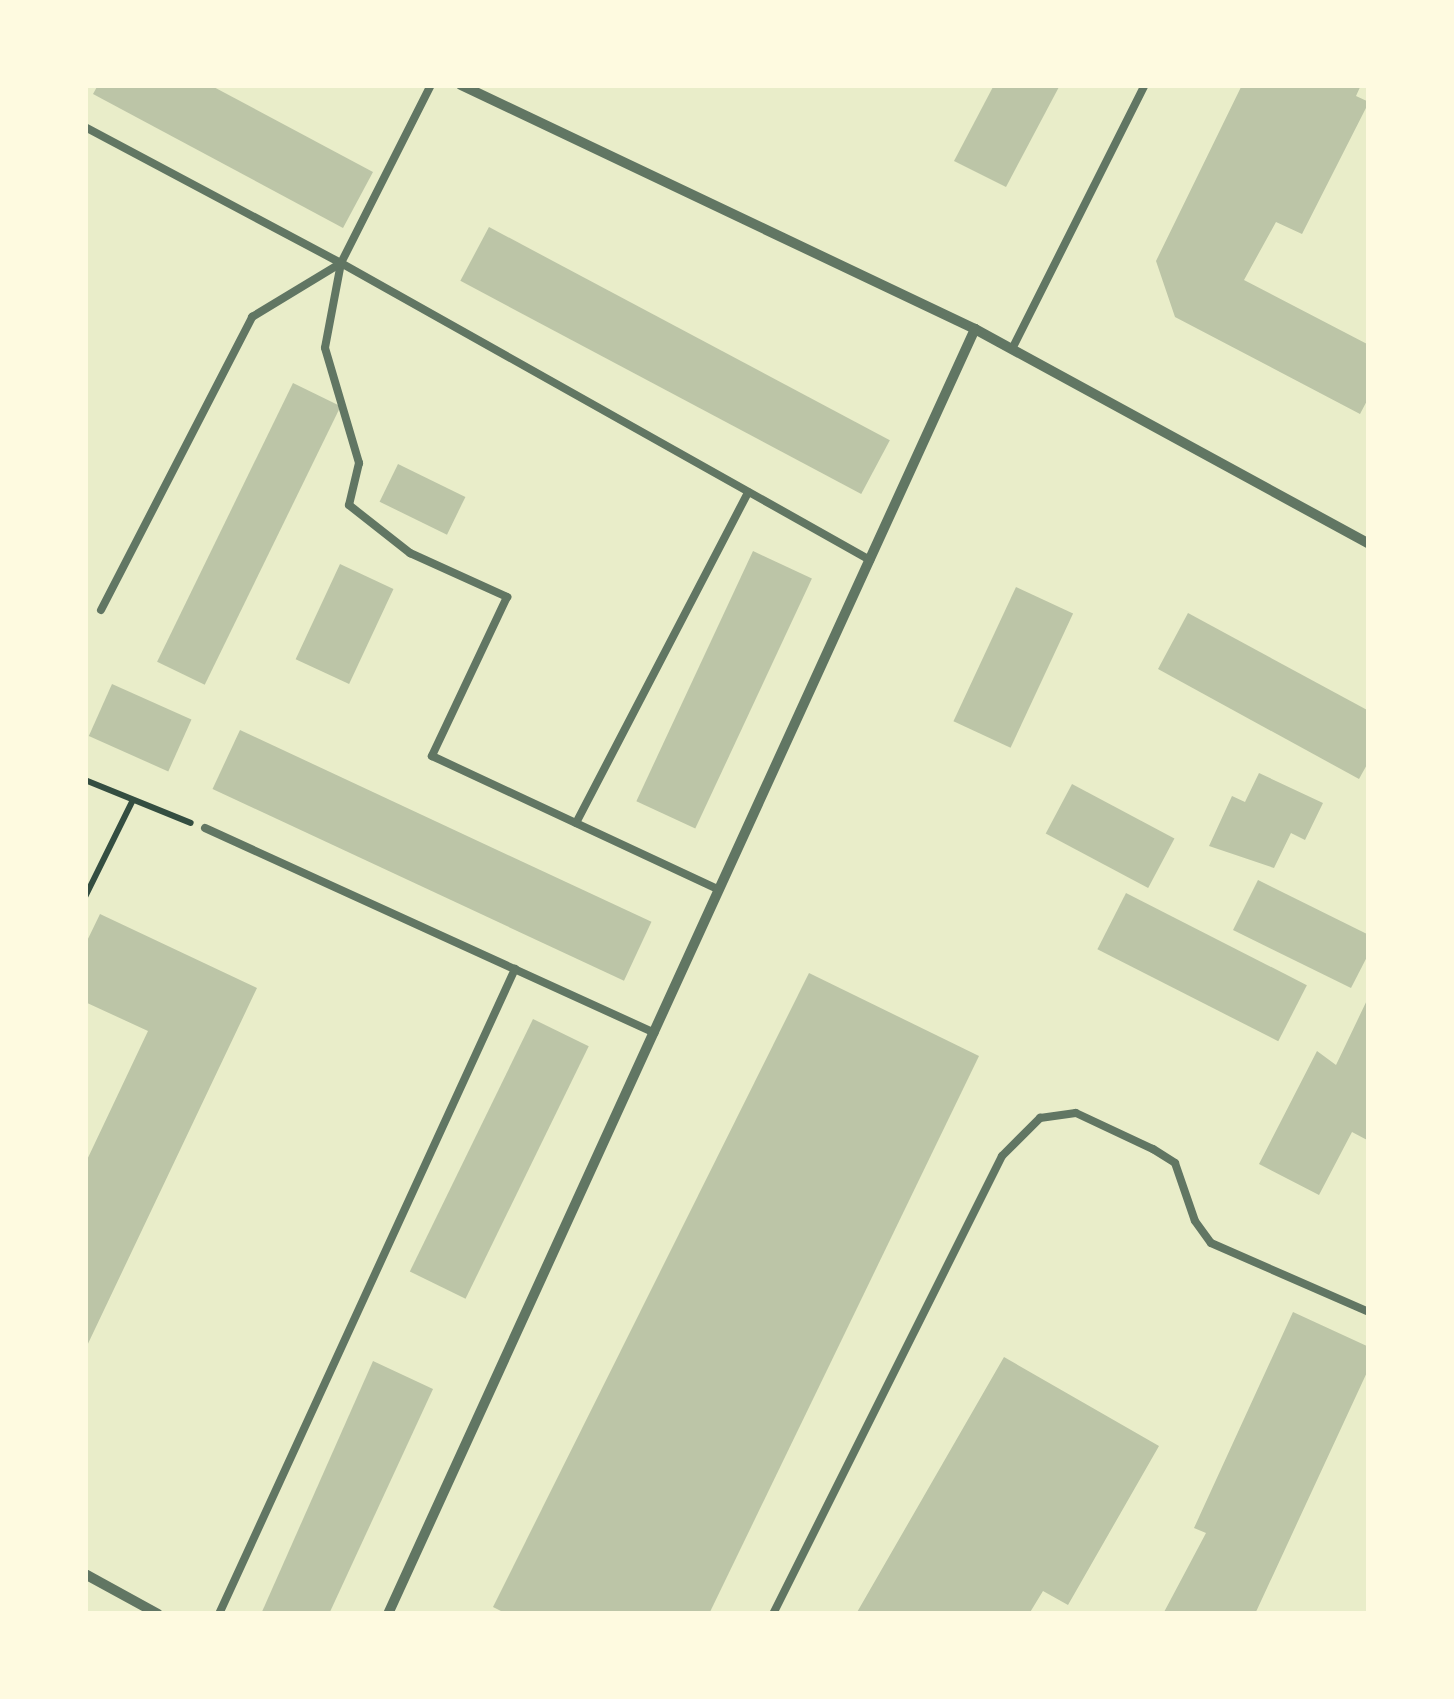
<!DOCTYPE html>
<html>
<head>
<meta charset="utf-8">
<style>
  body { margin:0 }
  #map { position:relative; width:1454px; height:1699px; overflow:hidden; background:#e9edc9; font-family:"Golos Text",sans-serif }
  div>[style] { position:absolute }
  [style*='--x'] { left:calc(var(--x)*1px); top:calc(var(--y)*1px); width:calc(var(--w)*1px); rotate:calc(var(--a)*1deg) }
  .building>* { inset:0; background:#bcc5a7; transform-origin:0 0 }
  .path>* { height:6px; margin:-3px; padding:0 3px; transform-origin:3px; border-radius:3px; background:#344e41 }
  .service>* { height:8px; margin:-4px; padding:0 4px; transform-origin:4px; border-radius:4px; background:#617663 }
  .minor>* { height:10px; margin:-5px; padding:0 5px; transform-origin:5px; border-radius:5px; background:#617663 }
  span { translate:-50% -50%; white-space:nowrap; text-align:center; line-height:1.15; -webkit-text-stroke:9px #fefae0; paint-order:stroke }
  .frame { position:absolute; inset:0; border:88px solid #fefae0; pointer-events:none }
</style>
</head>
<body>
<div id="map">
  <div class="building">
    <div style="clip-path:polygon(98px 85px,210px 85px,373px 172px,343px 228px,93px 94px)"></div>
    <div style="clip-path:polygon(994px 85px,1060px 85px,1006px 187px,954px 161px)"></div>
    <div style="clip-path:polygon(1242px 85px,1361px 85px,1356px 96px,1369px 102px,1302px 234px,1276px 222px,1244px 280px,1369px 345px,1369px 397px,1360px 414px,1175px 317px,1156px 261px)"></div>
    <div style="left:489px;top:227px;width:454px;height:61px;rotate:28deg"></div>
    <div style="left:293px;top:383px;width:53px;height:310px;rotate:26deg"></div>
    <div style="left:398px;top:464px;width:75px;height:42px;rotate:26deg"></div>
    <div style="left:753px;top:551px;width:65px;height:276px;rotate:25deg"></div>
    <div style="left:340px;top:564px;width:59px;height:105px;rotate:25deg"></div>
    <div style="left:1016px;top:587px;width:63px;height:148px;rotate:25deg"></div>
    <div style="clip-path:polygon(1188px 613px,1369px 711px,1369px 761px,1359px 779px,1158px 669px)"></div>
    <div style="left:112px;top:684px;width:87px;height:57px;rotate:24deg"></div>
    <div style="left:240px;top:730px;width:454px;height:65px;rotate:25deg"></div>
    <div style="clip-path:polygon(1259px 773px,1323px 803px,1305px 840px,1291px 833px,1274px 868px,1209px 846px,1232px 796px,1245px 802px)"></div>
    <div style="left:1072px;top:784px;width:116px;height:56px;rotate:28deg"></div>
    <div style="clip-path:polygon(1258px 880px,1369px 935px,1369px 953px,1351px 988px,1233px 930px)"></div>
    <div style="left:1126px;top:893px;width:203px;height:63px;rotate:27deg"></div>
    <div style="clip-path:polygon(100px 914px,257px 988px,85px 1350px,85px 1164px,148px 1031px,85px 1002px,85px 945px)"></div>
    <div style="clip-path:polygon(809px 973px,979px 1056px,709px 1614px,507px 1614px,493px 1607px)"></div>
    <div style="clip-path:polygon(1369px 996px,1369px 1141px,1352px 1132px,1319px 1195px,1259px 1164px,1317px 1051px,1336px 1065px)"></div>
    <div style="left:533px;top:1019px;width:62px;height:281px;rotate:26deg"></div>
    <div style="clip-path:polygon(1293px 1312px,1369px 1347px,1369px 1368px,1255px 1614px,1163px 1614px,1206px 1533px,1194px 1528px)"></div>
    <div style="clip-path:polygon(1004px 1357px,1159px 1446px,1068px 1605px,1043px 1591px,1029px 1614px,856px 1614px)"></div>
    <div style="clip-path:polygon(373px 1361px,433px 1389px,329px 1614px,261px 1614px)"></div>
  </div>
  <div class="path">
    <div style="--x:85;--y:780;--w:114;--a:22.1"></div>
    <div style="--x:85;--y:897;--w:108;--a:-63.7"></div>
  </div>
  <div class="service">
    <div style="--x:85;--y:127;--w:290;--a:28"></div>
    <div style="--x:341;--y:263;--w:199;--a:-63.2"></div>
    <div style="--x:341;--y:263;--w:86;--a:100.7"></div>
    <div style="--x:325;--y:348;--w:120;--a:73.5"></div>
    <div style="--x:359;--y:463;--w:43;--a:103.4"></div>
    <div style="--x:349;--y:505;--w:78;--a:38.2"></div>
    <div style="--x:410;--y:553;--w:107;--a:24.4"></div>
    <div style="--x:507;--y:597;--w:176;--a:115.3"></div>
    <div style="--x:432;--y:756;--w:317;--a:25"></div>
    <div style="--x:341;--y:263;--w:607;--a:29.31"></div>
    <div style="--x:1012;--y:349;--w:296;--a:-63.3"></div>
    <div style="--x:101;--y:610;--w:330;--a:-62.7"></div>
    <div style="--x:252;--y:317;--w:104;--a:-31.2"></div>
    <div style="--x:576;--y:823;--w:373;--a:-62.5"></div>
    <div style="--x:205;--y:828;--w:494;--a:24.5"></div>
    <div style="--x:219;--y:1614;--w:710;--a:-65.35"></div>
    <div style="--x:773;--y:1614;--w:512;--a:-63.43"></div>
    <div style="--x:1002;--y:1156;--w:54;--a:-45"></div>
    <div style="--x:1040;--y:1118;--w:36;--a:-8"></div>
    <div style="--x:1076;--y:1113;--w:85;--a:25.1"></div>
    <div style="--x:1153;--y:1149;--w:26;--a:32"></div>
    <div style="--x:1175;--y:1163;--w:61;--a:71"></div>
    <div style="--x:1195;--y:1221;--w:27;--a:54"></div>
    <div style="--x:1211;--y:1243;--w:172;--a:23.6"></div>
  </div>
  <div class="minor">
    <div style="--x:461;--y:85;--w:569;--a:25.39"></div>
    <div style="--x:975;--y:329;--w:449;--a:28.6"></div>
    <div style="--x:85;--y:1574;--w:83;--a:28.7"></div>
    <div style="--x:388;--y:1614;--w:1413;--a:-65.45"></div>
  </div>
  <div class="frame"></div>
</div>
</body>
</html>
